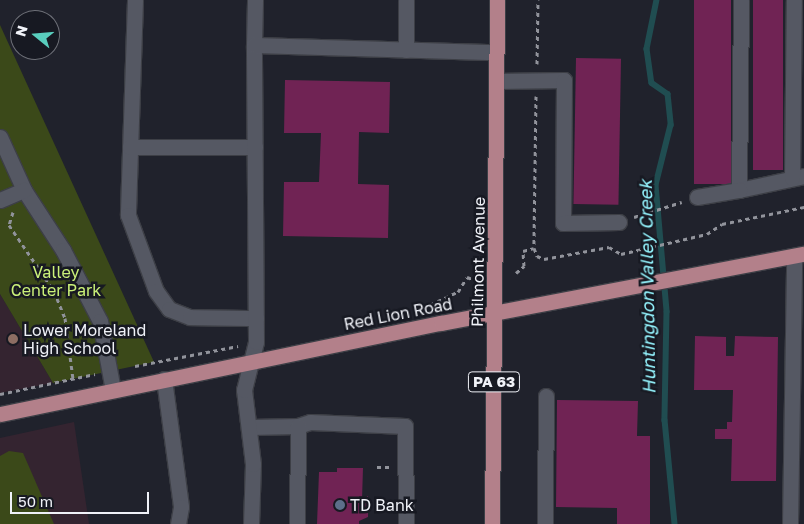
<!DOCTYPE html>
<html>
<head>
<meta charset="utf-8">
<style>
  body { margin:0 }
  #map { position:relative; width:804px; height:524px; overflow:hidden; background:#20222c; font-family:"Golos Text",sans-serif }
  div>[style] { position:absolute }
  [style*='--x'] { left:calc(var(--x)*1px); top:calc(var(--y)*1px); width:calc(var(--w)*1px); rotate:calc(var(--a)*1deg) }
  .education>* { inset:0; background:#342430 }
  .green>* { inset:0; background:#3b4919 }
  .stream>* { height:5.5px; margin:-2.75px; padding:0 2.75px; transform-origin:2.75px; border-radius:2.75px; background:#204d51 }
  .building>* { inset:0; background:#702354; transform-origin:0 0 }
  .path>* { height:3px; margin-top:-1.5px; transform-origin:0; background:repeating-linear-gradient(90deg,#91939b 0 4px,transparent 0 8px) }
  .roads { filter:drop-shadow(1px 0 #3d3f46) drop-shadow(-1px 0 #3d3f46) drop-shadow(0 1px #3d3f46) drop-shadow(0 -1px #3d3f46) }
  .minor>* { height:15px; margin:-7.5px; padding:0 7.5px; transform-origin:7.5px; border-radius:7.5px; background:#555863 }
  .major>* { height:15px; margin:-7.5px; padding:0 7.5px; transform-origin:7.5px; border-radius:7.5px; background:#b3808a }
  .dots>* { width:14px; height:14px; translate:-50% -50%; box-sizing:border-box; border:2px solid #171922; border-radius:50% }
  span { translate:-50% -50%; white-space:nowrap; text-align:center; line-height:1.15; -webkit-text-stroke:5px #171922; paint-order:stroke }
  .shield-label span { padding:1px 4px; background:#171922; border:1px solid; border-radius:4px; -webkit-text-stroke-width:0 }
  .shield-label { font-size:15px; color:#f0f2f8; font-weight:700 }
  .street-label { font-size:16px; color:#f0f2f8 }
  .park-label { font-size:16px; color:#cbf179 }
  .poi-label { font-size:16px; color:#f0f2f8 }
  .left { translate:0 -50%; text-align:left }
  .water-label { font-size:18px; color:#94f4fe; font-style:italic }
  .north { position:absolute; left:10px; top:10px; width:50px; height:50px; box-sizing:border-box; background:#171922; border:1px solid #6e7078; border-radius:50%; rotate:287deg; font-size:14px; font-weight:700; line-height:20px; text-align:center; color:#f0f2f8 }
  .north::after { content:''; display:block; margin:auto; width:18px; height:22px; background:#59cebe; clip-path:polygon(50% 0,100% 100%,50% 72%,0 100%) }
  .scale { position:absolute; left:10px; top:492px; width:139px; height:22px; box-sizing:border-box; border:2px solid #f0f2f8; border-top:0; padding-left:6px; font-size:15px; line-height:18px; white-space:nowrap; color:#f0f2f8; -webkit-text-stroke:4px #171922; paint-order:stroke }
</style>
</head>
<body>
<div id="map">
  <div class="education">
    <div style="clip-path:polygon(0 294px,53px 383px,0 393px)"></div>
    <div style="clip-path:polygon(74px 422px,89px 524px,0 524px,0 438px)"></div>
  </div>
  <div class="green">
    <div style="clip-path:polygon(0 25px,154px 362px,53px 383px,0 294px)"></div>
    <div style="clip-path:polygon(9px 451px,23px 453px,54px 524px,0 524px,0 456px)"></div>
  </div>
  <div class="stream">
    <div style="--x:657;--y:0;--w:50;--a:101.5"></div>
    <div style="--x:647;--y:49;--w:34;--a:82"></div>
    <div style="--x:652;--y:83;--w:19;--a:35"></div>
    <div style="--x:668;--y:94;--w:31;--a:84"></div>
    <div style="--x:671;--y:125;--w:62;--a:104"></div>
    <div style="--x:656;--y:185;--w:127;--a:85"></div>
    <div style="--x:667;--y:312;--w:108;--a:91.1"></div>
    <div style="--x:665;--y:420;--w:104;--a:84.5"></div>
  </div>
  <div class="building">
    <div style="left:694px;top:0;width:37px;height:184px"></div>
    <div style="left:753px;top:0;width:30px;height:170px"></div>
    <div style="left:576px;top:58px;width:45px;height:146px;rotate:1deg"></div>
    <div style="clip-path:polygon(285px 80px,390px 82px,389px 133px,359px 132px,358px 184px,389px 185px,388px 238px,283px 236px,284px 182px,319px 182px,321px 133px,284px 133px)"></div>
    <div style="clip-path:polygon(695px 336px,726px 337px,726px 356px,734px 356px,735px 336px,778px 337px,776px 481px,731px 481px,732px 439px,715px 439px,715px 429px,727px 429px,727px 422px,732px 422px,733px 390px,694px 390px)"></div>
    <div style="clip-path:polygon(557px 400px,638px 401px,637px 436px,650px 436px,650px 524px,617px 524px,617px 508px,556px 507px)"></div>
    <div style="clip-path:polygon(337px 468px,363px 468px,362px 500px,368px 496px,368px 517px,359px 521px,359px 524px,317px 524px,319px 472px,337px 472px)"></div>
  </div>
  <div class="path">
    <div style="--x:537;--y:64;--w:64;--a:-89.1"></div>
    <div style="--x:536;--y:96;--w:152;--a:90.8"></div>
    <div style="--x:534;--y:248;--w:9;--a:69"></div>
    <div style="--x:537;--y:256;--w:8;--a:23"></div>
    <div style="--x:544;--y:259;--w:66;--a:-10.5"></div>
    <div style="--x:609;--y:247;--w:14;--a:30"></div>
    <div style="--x:621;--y:254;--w:88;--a:-13.1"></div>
    <div style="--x:707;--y:234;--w:18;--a:-34"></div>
    <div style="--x:722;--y:224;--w:84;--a:-11.7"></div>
    <div style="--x:13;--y:212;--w:14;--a:107"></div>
    <div style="--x:9;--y:225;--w:80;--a:55.7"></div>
    <div style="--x:54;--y:291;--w:29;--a:68"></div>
    <div style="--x:65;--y:318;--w:62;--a:82.5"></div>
    <div style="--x:634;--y:217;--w:50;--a:-17.4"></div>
    <div style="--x:516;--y:273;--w:11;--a:-41"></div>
    <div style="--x:524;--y:266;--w:15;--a:-94"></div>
    <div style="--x:523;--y:251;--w:11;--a:-15"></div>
    <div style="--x:423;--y:308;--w:38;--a:-25"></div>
    <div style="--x:458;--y:292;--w:17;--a:-59"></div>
    <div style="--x:467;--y:277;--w:9;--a:21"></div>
    <div style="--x:135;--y:366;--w:105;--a:-11"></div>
    <div style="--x:0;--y:394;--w:97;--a:-11.9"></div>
    <div style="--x:377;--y:467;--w:14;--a:0"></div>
  </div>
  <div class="roads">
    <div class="minor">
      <div style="--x:135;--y:0;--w:215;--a:91.9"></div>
      <div style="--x:128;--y:215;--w:81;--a:69.8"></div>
      <div style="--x:156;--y:291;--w:22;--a:54"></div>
      <div style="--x:169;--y:309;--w:22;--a:21"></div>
      <div style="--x:190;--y:317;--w:66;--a:0.9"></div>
      <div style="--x:406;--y:0;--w:50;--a:90"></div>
      <div style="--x:741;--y:0;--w:190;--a:90.6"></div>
      <div style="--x:739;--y:190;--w:66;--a:-12.2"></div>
      <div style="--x:254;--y:45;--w:45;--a:-88.7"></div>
      <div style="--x:496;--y:81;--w:68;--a:-0.8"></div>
      <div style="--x:564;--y:80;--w:143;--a:90.4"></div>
      <div style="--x:563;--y:223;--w:56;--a:-1"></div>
      <div style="--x:0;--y:137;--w:58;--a:65.6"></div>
      <div style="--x:24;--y:190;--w:72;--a:57"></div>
      <div style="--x:63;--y:250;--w:80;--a:62.5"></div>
      <div style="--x:100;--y:321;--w:70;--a:79.3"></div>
      <div style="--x:130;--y:147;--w:125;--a:0"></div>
      <div style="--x:792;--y:178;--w:178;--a:-89.4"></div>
      <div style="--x:697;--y:197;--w:43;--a:-9.5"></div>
      <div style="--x:0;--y:200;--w:26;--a:-23"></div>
      <div style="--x:164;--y:379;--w:129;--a:82.4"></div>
      <div style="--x:181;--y:507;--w:17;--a:100"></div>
      <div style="--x:250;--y:427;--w:48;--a:-1.2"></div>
      <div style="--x:298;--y:426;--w:13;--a:-18"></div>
      <div style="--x:310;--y:422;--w:95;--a:2.4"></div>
      <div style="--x:405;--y:426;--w:98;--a:89.4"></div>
      <div style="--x:251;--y:524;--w:60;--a:-88.1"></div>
      <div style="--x:253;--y:464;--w:75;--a:-96.9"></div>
      <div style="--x:244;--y:390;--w:49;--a:-76"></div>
      <div style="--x:256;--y:342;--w:297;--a:-90.4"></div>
      <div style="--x:254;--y:45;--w:242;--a:1.7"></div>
      <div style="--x:297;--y:524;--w:98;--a:-89.4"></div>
      <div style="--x:545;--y:524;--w:128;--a:-89.6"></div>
      <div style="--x:790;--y:524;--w:268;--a:-89.1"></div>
    </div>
    <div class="major">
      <div style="--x:0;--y:414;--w:450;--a:-11.7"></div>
      <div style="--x:441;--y:323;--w:369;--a:-10.8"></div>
      <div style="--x:492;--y:524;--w:524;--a:-89.45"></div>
    </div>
  </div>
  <div class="dots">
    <div style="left:13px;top:339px;background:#8d6e63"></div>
    <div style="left:340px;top:505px;background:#5c6f8a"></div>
  </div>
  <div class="shield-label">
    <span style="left:494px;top:382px">PA 63</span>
  </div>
  <div class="street-label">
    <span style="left:478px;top:262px;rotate:-89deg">Philmont Avenue</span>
    <span style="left:398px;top:314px;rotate:-11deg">Red Lion Road</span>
  </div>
  <div class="park-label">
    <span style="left:56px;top:281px">Valley<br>Center Park</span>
  </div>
  <div class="poi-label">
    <span class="left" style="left:23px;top:339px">Lower Moreland<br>High School</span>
    <span class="left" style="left:350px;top:505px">TD Bank</span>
  </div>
  <div class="water-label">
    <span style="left:647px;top:287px;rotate:-91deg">Huntingdon Valley Creek</span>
  </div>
  <div class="north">N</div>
  <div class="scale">50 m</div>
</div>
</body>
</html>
